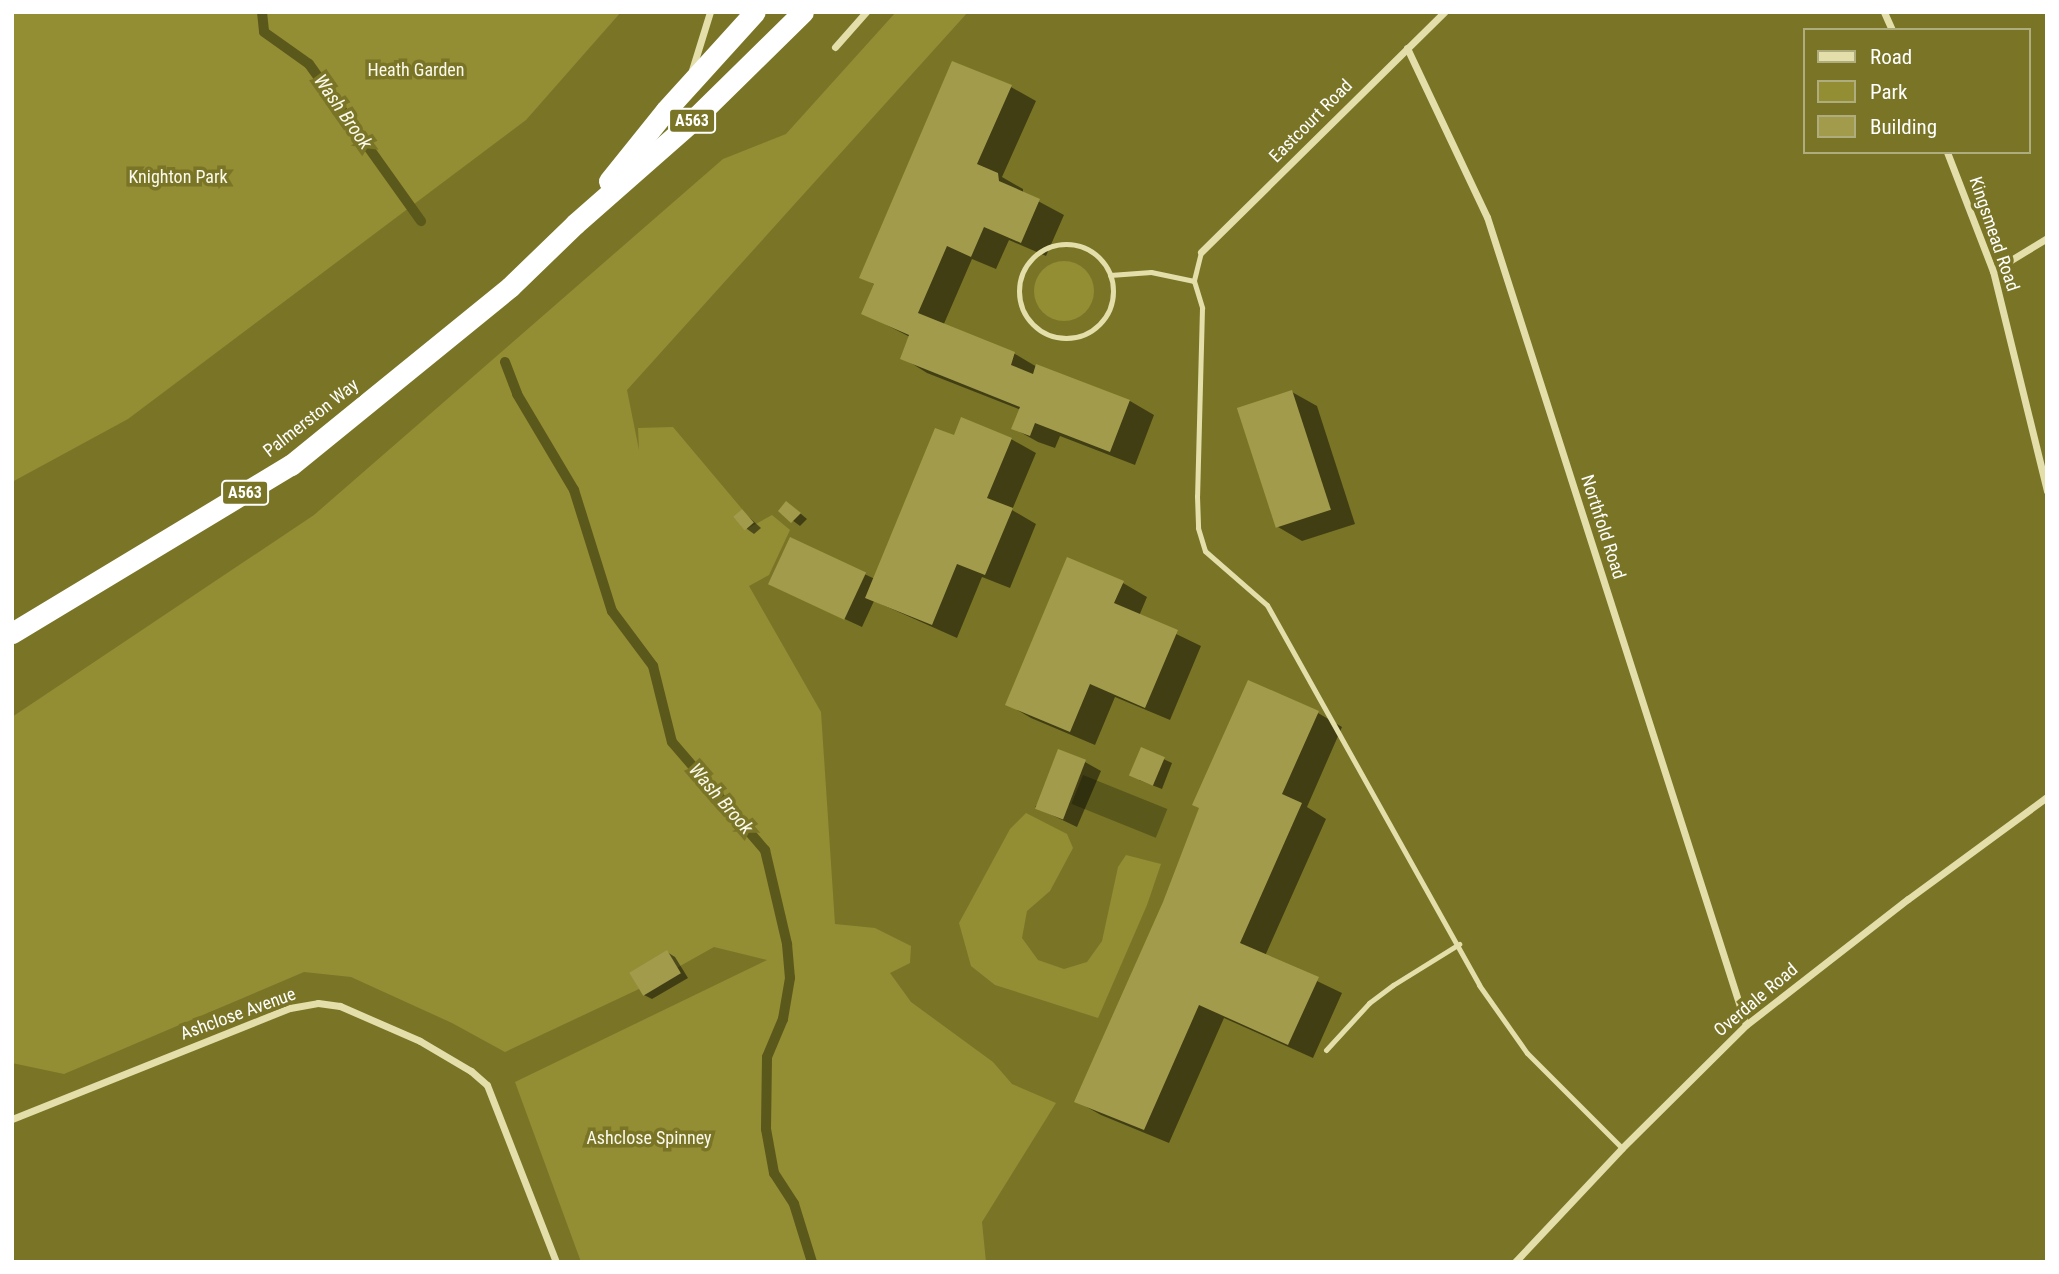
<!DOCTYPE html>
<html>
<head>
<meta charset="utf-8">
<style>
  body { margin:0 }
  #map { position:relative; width:2059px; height:1274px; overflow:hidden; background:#7a7526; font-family:"Roboto Condensed",sans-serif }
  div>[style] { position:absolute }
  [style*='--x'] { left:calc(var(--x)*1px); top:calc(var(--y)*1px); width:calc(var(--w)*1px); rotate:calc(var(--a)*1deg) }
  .green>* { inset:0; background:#938d34 }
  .round { border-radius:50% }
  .water>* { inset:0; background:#5b581b; transform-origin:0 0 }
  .shadow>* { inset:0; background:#0007 }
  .stream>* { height:10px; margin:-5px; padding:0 5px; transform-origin:5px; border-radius:5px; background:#5b581b }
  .building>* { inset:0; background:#a19b4b; transform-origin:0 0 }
  .lane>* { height:5px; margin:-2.5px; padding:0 2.5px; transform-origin:2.5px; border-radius:2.5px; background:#e4dfaa }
  .lane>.ring { margin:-2.5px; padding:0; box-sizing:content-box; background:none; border:5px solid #e4dfaa; border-radius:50% }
  .street>* { height:7px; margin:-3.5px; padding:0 3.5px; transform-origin:3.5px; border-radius:3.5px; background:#e4dfaa }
  .highway>* { height:21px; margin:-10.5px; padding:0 10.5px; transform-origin:10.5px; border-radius:10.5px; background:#fff }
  span { translate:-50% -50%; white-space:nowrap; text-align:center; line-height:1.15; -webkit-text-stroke:7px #7a7526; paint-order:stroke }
  .shield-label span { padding:2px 5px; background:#7a7526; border:2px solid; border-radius:5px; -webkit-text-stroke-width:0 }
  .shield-label { font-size:16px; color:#fff; font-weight:700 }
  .park-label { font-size:18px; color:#faf9eb }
  .street-label { font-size:18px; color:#fff }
  .water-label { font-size:19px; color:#faf9ec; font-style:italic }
  .frame { position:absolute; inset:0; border:14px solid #fff; pointer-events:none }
  .legend { position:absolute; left:1803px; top:28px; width:228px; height:126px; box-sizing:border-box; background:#7a7526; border:2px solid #afac7d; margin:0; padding:9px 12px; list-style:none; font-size:21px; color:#fff }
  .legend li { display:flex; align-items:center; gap:14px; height:35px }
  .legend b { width:35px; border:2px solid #afac7d }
</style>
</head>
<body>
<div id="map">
  <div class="green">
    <div style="clip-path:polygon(12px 12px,621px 12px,526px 120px,128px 419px,12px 482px)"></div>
    <div style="clip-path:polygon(896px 12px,968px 12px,627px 390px,639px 450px,638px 428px,673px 427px,742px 509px,733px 517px,745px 530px,772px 515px,790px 530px,769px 575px,749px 586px,821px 712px,835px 924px,875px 928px,911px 946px,910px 963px,890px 973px,911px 1002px,993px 1062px,1012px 1084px,1056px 1103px,982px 1222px,986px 1262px,581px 1262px,515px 1082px,767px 960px,714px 947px,639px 989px,505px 1052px,452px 1023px,351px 977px,304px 972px,64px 1074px,12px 1063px,12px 717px,314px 515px,723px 159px,786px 134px)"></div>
    <div class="round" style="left:1034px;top:261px;width:60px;height:60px"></div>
    <div style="clip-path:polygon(1026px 813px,1067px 834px,1073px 848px,1050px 891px,1027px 911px,1022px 938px,1038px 960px,1064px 969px,1087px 962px,1102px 941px,1118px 867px,1126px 855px,1161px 864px,1147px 905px,1098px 1018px,995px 985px,971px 966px,959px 923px,1010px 829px)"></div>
  </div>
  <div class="water">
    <div style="left:1083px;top:775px;width:91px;height:31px;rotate:22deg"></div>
  </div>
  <div class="shadow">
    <div style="clip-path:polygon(1011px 87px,1036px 101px,1002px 177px,1023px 189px,1023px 193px,1064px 215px,1046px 256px,1009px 240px,996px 269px,972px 259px,943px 326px,1015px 354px,1037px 367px,1130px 401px,1154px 415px,1135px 465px,1060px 436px,1055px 448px,1038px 442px,1013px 428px,1021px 410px,927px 373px,903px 358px,910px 337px,863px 313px,875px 285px,861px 277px)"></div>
    <div style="clip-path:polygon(1292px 392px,1317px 406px,1355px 524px,1302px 541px,1278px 527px)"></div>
    <div style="clip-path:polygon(955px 437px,1011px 439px,1036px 453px,1012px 510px,1036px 524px,1010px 588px,982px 577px,957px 638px,874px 601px,862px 627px,771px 585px,791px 540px,875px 579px)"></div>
    <div style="clip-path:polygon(794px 508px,807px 519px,800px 526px,780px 511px)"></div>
    <div style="clip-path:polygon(742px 511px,761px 528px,754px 534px,747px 529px)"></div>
    <div style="clip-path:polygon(1123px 583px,1147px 597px,1139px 616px,1201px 646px,1170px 720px,1115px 697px,1095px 745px,1031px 718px,1007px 704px)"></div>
    <div style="clip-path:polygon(1318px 713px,1342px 727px,1307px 807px,1326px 819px,1265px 956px,1342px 993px,1313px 1058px,1224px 1018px,1169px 1143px,1101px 1115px,1076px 1101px)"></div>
    <div style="clip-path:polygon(1142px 749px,1172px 763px,1162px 789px,1139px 780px)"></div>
    <div style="clip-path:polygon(1085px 762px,1101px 771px,1077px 827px,1035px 807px)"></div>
    <div style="clip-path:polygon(667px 952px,675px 957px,688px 978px,652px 999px,644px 995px)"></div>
  </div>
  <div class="stream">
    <div style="--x:262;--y:12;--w:20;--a:84"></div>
    <div style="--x:264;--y:32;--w:55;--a:35.4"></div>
    <div style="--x:309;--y:64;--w:193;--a:54.5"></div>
    <div style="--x:505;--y:362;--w:34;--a:69"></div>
    <div style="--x:517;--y:394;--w:112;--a:59.3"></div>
    <div style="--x:574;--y:490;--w:127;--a:72.6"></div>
    <div style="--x:612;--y:611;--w:69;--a:53.3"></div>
    <div style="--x:653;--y:666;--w:78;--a:76"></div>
    <div style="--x:672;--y:742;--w:143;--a:49.3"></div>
    <div style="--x:765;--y:850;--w:97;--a:76.8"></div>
    <div style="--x:787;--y:944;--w:34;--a:85"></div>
    <div style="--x:790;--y:978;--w:42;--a:99.7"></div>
    <div style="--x:783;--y:1019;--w:41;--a:112.8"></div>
    <div style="--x:767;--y:1057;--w:72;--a:90.8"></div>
    <div style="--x:766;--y:1129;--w:45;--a:79.7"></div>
    <div style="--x:774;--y:1173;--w:37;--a:57"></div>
    <div style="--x:794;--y:1204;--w:61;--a:72.8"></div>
  </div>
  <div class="building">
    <div style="clip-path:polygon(952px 61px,1012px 85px,977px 164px,998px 173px,999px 181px,1040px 199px,1021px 243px,984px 227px,971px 257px,947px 246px,918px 313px,1015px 352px,1011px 365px,1033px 374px,1036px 364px,1130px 400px,1110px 452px,1035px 423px,1030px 436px,1011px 429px,1020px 407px,900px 359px,909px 335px,861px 314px,874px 284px,859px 278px)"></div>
    <div style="left:1292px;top:390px;width:126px;height:58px;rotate:72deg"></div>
    <div style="clip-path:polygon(961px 417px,1012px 438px,987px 498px,1013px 508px,985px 575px,957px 564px,932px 625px,865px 598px,935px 428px,954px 435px)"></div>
    <div style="clip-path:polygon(786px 501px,801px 513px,791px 523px,778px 511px)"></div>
    <div style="left:742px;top:509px;width:18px;height:12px;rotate:49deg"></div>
    <div style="left:790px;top:537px;width:84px;height:52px;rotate:25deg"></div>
    <div style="clip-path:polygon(1067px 557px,1124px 581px,1114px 603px,1178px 630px,1145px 708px,1090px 684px,1070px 732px,1005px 705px)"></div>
    <div style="clip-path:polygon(1248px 680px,1319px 711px,1282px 794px,1302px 803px,1240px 943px,1319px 977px,1288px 1045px,1199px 1005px,1144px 1130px,1074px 1102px,1163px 902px,1199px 808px,1192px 805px)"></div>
    <div style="left:1141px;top:747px;width:26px;height:31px;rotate:23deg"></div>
    <div style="left:1058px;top:749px;width:30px;height:64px;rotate:21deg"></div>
    <div style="left:667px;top:950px;width:27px;height:44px;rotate:59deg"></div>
  </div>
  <div class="lane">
    <div class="ring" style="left:1019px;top:244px;width:89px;height:89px"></div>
    <div style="--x:1201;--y:252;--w:30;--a:104"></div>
    <div style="--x:1194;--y:281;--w:28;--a:73"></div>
    <div style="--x:1202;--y:308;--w:188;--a:91.5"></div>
    <div style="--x:1197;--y:496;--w:32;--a:88"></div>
    <div style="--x:1198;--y:528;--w:24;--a:73"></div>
    <div style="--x:1205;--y:551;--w:82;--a:41.1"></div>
    <div style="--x:1267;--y:605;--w:435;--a:60.8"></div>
    <div style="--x:1479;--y:985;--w:83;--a:54.8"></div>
    <div style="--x:1527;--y:1053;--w:134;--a:45"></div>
    <div style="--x:1110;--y:275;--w:41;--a:-4.2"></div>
    <div style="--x:1151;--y:272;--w:44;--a:11.8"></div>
    <div style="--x:1326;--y:1050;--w:64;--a:-47.5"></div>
    <div style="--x:1369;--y:1003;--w:30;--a:-37"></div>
    <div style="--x:1393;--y:985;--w:78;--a:-31.8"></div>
  </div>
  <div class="street">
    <div style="--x:1884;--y:12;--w:20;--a:66"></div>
    <div style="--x:835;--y:47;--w:47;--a:-48.5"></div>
    <div style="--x:1407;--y:48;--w:187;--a:64.7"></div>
    <div style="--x:1487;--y:217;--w:848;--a:72.23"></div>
    <div style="--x:692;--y:70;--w:61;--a:-72.8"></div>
    <div style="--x:1947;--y:152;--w:128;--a:68.9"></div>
    <div style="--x:1993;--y:271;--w:227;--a:76.2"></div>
    <div style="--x:1201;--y:252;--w:342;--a:-44.6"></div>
    <div style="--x:1993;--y:271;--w:63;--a:-31.4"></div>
    <div style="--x:12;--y:1119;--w:299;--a:-21.8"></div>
    <div style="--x:290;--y:1008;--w:28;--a:-10"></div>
    <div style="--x:318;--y:1003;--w:22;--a:8"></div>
    <div style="--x:340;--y:1006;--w:87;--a:23.6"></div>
    <div style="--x:420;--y:1041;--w:59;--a:30.5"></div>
    <div style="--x:471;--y:1071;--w:21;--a:41"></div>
    <div style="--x:487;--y:1085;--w:190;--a:68.7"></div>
    <div style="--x:1515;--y:1262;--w:156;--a:-46.8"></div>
    <div style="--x:1622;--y:1148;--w:175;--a:-44.8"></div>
    <div style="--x:1746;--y:1025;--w:205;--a:-37.9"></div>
    <div style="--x:1908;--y:899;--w:172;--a:-36.3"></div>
  </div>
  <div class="highway">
    <div style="--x:609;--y:181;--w:91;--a:-51.2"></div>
    <div style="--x:666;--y:110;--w:132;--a:-47.8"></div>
    <div style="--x:12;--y:633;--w:326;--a:-31.1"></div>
    <div style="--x:291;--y:465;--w:282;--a:-39.1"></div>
    <div style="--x:510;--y:287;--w:91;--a:-44.1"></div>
    <div style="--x:575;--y:224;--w:154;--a:-41.3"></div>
    <div style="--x:691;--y:122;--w:157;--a:-44.5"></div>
  </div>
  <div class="shield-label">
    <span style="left:692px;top:121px">A563</span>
    <span style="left:245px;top:493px">A563</span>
  </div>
  <div class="park-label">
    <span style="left:416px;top:70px">Heath Garden</span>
    <span style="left:178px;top:177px">Knighton Park</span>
    <span style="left:649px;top:1138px">Ashclose Spinney</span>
  </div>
  <div class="street-label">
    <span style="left:1311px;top:121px;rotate:-45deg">Eastcourt Road</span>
    <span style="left:1994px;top:234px;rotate:71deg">Kingsmead Road</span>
    <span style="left:311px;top:418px;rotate:-38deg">Palmerston Way</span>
    <span style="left:1603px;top:527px;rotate:72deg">Northfold Road</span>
    <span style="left:1756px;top:1000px;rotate:-40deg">Overdale Road</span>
    <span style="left:238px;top:1014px;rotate:-20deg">Ashclose Avenue</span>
  </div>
  <div class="water-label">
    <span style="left:343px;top:112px;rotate:55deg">Wash Brook</span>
    <span style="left:721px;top:799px;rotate:49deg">Wash Brook</span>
  </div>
  <div class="frame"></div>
  <ul class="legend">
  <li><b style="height:9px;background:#e4dfaa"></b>Road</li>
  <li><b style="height:19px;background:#938d34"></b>Park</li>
  <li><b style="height:19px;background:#a19b4b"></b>Building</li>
  </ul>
</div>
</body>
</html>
